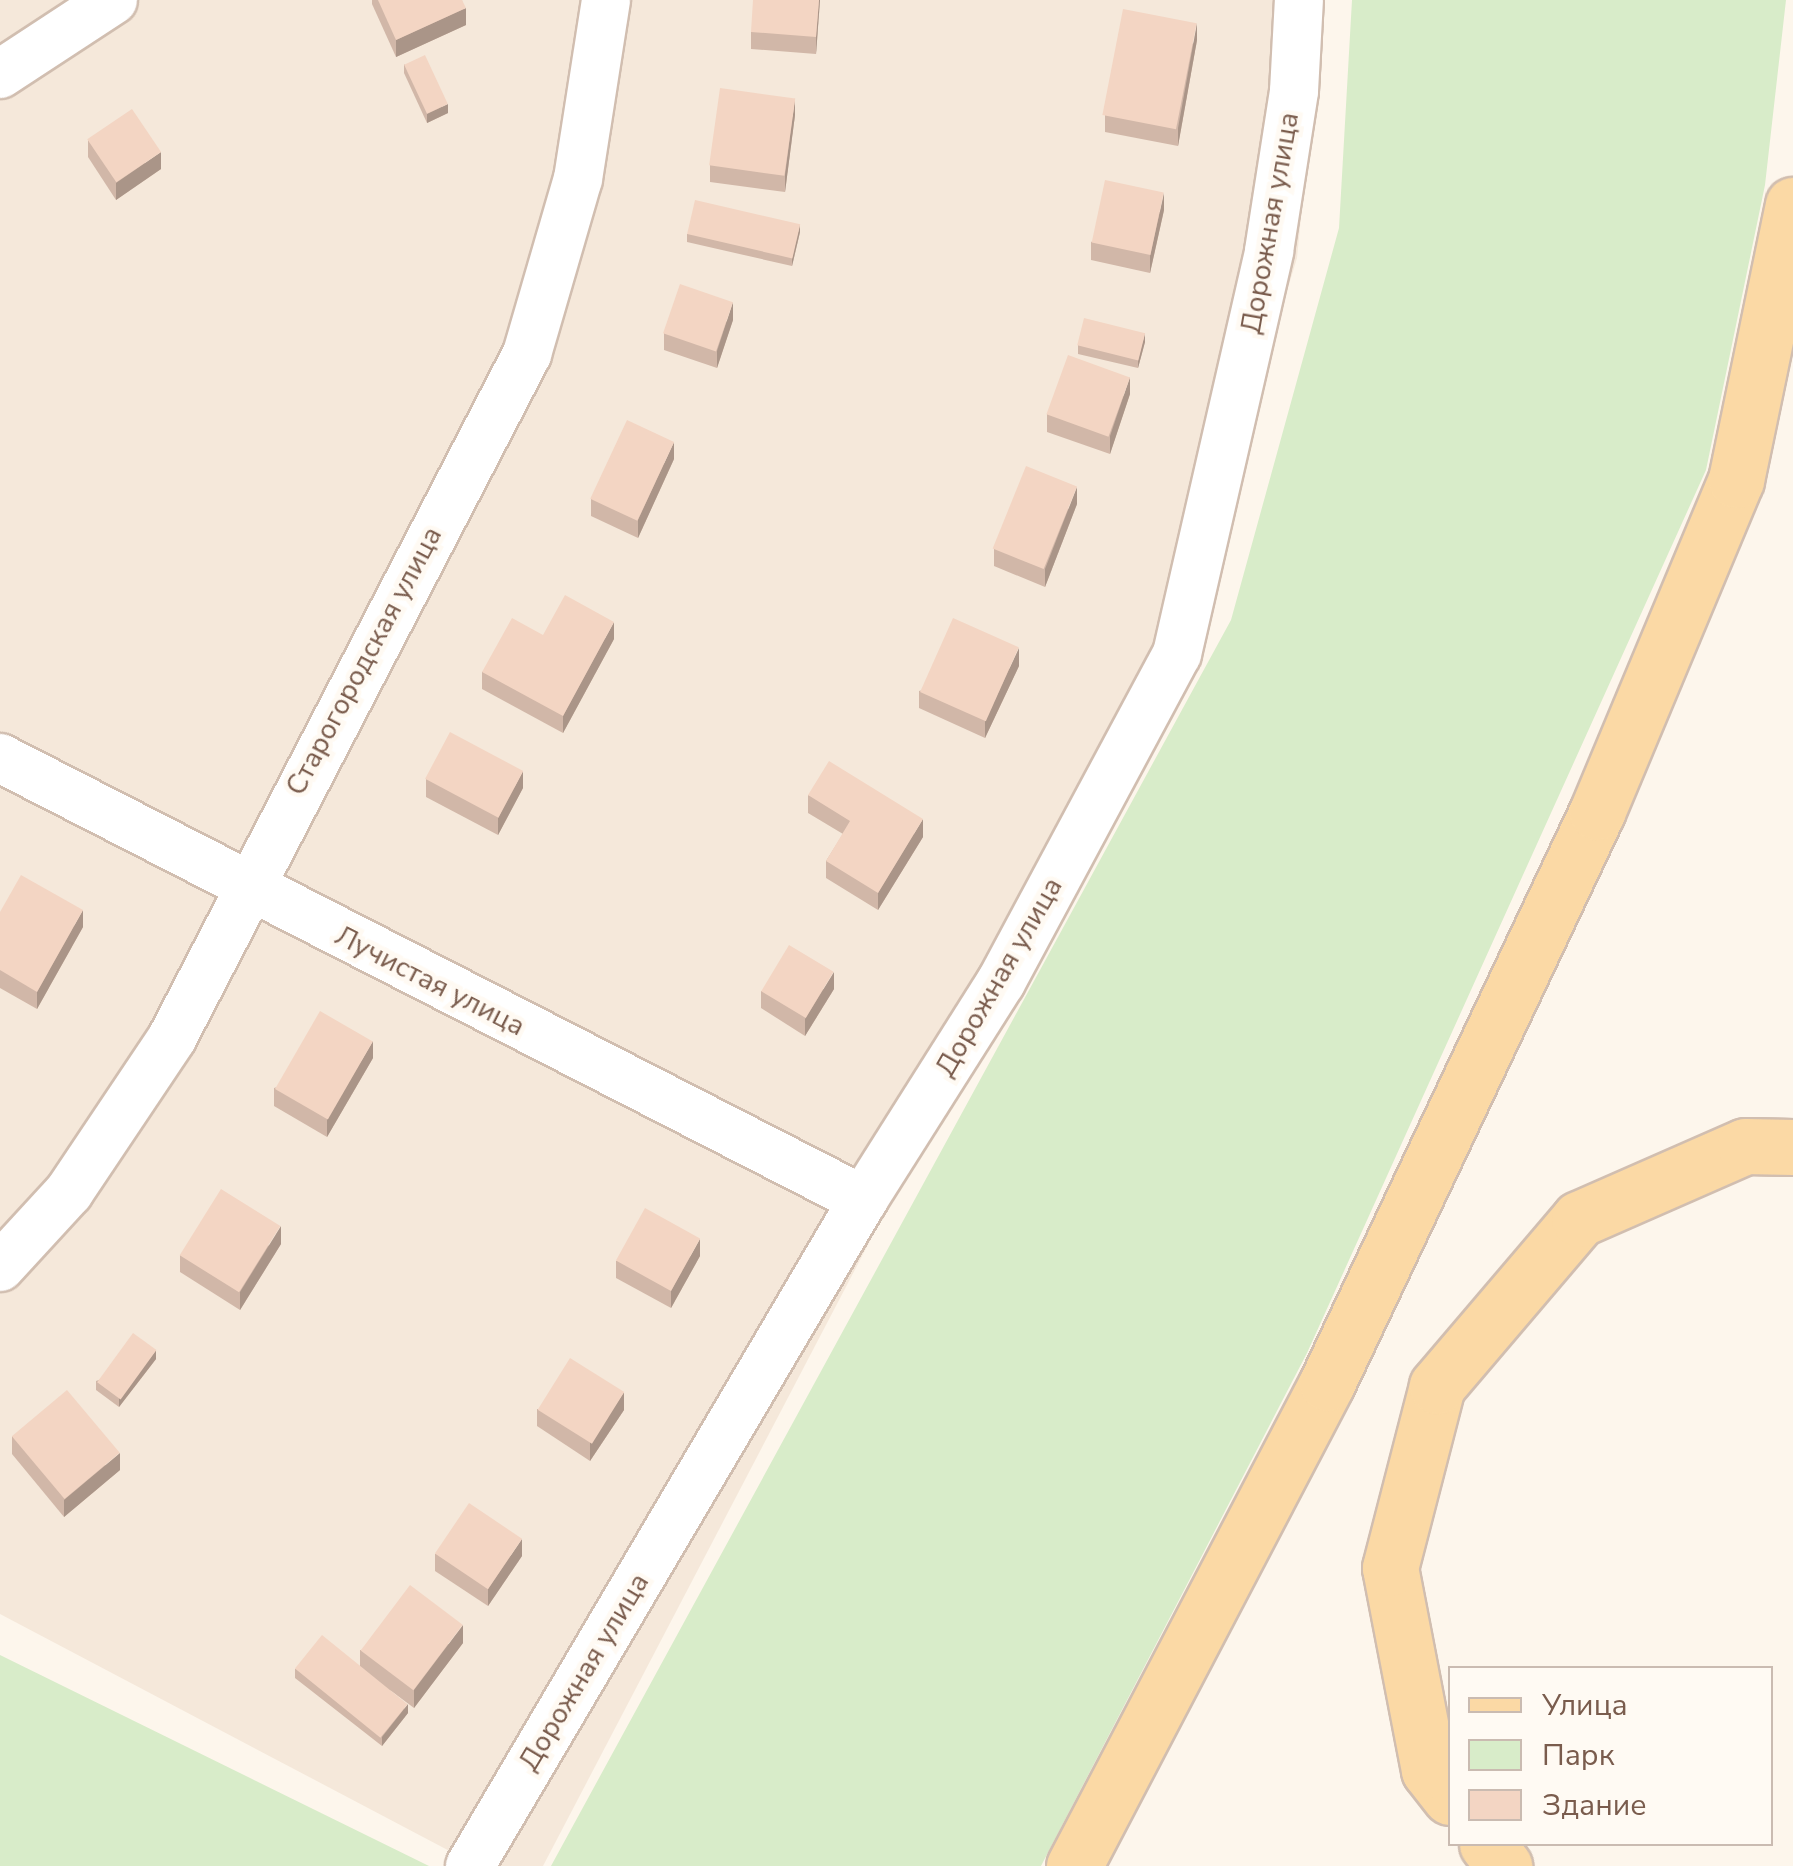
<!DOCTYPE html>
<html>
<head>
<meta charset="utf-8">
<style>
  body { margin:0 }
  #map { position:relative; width:1793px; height:1866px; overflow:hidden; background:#fdf6ec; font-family:"Nunito Sans",sans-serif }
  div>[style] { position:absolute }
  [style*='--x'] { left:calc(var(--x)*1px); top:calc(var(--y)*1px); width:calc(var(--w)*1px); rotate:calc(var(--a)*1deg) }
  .residential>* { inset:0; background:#f5e8da }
  .green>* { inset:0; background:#d8ecc9 }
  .roads { filter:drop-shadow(2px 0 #d1beb0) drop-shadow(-2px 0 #d1beb0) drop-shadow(0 2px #d1beb0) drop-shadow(0 -2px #d1beb0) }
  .minor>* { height:48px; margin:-24px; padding:0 24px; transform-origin:24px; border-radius:24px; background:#fff }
  .major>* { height:55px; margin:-27.5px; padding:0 27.5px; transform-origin:27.5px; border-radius:27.5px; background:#fbd9a5 }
  .wall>* { inset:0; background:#d1b7a8 }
  .shaded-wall>* { inset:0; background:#aa9588 }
  .building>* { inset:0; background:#f3d5c3; transform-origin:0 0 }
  span { translate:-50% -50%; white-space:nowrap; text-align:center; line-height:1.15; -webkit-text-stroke:9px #fffaf3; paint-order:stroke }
  .street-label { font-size:28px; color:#7a5c4d }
  .legend { position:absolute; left:1448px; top:1666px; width:325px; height:180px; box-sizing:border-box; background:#fffaf3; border:2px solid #cabbb1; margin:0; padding:12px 18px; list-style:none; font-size:30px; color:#7a5c4d }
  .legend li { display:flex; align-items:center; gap:20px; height:50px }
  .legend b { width:50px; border:2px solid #cabbb1 }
</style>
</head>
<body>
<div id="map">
  <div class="residential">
    <div style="clip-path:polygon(0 0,1322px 0,1297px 258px,1177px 654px,543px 1866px,478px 1866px,0 1614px)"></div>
  </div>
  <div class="green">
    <div style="clip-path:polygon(1352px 0,1786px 0,1765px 185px,1706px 470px,1307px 1353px,1041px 1866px,551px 1866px,1231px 620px,1339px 228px)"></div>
    <div style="clip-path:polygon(0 1655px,429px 1866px,0 1866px)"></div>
  </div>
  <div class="roads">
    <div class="minor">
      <div style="--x:0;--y:74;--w:135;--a:-33.2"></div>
      <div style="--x:0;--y:758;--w:970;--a:27.12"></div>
      <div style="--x:0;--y:1267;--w:102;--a:-47.4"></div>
      <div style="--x:69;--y:1192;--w:185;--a:-56.2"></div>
      <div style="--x:172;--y:1038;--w:771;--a:-62.57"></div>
      <div style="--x:527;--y:354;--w:182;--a:-73.8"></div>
      <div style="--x:578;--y:179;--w:181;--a:-81.1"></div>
      <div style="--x:470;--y:1866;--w:773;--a:-59.46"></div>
      <div style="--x:863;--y:1200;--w:258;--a:-57.7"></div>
      <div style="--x:1001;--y:982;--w:372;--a:-61.8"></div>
      <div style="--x:1177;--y:654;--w:413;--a:-77.1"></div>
      <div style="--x:1269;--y:251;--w:162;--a:-81.1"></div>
      <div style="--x:1294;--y:91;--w:91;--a:-86.9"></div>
    </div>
    <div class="major">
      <div style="--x:1450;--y:1797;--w:34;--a:-128"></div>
      <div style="--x:1429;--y:1770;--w:206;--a:-100.9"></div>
      <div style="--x:1390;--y:1568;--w:188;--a:-75.5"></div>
      <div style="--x:1437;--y:1386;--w:219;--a:-49.6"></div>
      <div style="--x:1579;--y:1219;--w:181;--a:-23.7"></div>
      <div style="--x:1745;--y:1146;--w:48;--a:1.2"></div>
      <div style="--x:1487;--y:1844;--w:28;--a:52"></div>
      <div style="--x:1074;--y:1866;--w:545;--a:-62.35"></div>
      <div style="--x:1327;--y:1383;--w:632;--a:-64.69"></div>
      <div style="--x:1597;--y:812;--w:360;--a:-67.3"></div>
      <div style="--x:1736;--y:480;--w:281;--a:-78.3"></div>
    </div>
  </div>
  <div class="wall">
    <div style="clip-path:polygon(372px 0,462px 0,466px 25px,396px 57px,372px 4px)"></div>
    <div style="clip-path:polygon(820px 0,816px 54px,751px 49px,751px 32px)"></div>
    <div style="clip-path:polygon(1197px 40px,1178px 146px,1105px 132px,1105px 115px)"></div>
    <div style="clip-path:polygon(404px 64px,448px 113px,427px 123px,404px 73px)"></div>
    <div style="clip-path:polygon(795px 115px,785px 192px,710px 182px,710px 165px)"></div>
    <div style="clip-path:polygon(88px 140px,161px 169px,116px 200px,88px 157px)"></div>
    <div style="clip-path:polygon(1164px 210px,1150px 273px,1091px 260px,1091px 242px)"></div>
    <div style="clip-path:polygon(800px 232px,792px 266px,687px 242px,687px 234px)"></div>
    <div style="clip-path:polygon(733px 320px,717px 368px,664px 350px,664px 333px)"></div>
    <div style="clip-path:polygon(1145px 342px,1138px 368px,1078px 354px,1078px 345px)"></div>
    <div style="clip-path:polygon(1130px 394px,1110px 454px,1047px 432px,1047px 414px)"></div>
    <div style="clip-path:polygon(674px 459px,638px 538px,591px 516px,591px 499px)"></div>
    <div style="clip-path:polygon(1077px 504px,1045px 587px,994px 566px,994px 549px)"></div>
    <div style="clip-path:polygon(543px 635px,614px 639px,563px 733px,482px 689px,482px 672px)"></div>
    <div style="clip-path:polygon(1019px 666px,985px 738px,919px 708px,919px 691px)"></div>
    <div style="clip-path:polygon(426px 779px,523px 788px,498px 835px,426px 797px)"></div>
    <div style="clip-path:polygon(808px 795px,923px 837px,878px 910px,826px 878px,826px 861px,843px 834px,808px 813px)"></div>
    <div style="clip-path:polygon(0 912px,83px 927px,37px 1009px,0 988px)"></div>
    <div style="clip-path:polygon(834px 989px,805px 1036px,761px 1008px,761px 991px)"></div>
    <div style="clip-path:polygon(373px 1058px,327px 1137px,274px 1106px,274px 1088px)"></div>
    <div style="clip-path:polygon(281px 1244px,240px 1310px,180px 1272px,180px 1255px)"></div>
    <div style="clip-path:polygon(700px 1256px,671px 1308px,616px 1278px,616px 1261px)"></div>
    <div style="clip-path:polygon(156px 1359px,119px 1407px,96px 1390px,96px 1381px)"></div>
    <div style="clip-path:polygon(537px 1409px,624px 1410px,590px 1461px,537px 1426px)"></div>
    <div style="clip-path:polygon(12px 1436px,120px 1470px,64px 1517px,12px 1454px)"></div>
    <div style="clip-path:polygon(435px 1554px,522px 1556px,488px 1606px,435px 1571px)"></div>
    <div style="clip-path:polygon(463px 1643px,414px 1708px,390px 1690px,408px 1713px,382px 1746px,295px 1678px,295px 1669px,360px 1666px,360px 1650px)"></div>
  </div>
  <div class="shaded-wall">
    <div style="clip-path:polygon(819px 0,820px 0,816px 54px,816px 37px)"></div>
    <div style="clip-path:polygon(466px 8px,466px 25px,396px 57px,396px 40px)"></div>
    <div style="clip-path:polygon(1197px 23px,1197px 40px,1178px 146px,1178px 128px)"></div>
    <div style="clip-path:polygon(795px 98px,795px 115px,785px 192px,785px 175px)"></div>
    <div style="clip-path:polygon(448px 104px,448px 113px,427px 123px,427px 114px)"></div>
    <div style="clip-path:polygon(161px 152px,161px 169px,116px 200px,116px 183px)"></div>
    <div style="clip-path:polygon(1164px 193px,1164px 210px,1150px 273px,1150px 256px)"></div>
    <div style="clip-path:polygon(800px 224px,800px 232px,792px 266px,792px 258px)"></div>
    <div style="clip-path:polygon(733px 302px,733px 320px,717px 368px,717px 351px)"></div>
    <div style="clip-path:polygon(1145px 333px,1145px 342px,1138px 368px,1138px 360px)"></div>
    <div style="clip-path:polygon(1130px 377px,1130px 394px,1110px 454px,1110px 436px)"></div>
    <div style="clip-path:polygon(674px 442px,674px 459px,638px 538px,638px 520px)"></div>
    <div style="clip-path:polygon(1077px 487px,1077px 504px,1045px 587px,1045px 569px)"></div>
    <div style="clip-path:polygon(614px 622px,614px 639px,563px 733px,563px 716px)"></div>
    <div style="clip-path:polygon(1019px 648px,1019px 666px,985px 738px,985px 721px)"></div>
    <div style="clip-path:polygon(523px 771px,523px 788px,498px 835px,498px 818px)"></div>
    <div style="clip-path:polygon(923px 819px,923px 837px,878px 910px,878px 893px)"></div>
    <div style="clip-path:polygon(83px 910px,83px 927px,37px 1009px,37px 992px)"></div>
    <div style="clip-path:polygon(834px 972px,834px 989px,805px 1036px,805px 1019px)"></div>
    <div style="clip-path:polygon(373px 1041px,373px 1058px,327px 1137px,327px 1119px)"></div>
    <div style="clip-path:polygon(281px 1226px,281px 1244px,240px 1310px,240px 1292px)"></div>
    <div style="clip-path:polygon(700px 1239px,700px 1256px,671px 1308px,671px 1291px)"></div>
    <div style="clip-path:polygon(156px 1350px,156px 1359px,119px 1407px,119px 1399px)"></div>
    <div style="clip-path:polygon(624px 1392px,624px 1410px,590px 1461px,590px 1443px)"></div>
    <div style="clip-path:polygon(120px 1453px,120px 1470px,64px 1517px,64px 1500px)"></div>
    <div style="clip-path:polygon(522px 1539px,522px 1556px,488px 1606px,488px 1589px)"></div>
    <div style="clip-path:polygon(463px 1625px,463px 1643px,414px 1708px,414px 1690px)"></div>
    <div style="clip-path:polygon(408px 1704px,408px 1713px,382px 1746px,382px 1737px)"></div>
  </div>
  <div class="building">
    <div style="clip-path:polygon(378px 0,462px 0,466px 8px,396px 40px)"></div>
    <div style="clip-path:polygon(753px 0,819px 0,816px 37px,751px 32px)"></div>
    <div style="left:1123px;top:9px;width:75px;height:108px;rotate:11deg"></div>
    <div style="left:425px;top:55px;width:54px;height:23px;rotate:65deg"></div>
    <div style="left:720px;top:88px;width:76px;height:78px;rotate:8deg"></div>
    <div style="left:132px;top:109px;width:52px;height:54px;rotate:56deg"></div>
    <div style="left:1105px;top:180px;width:60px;height:64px;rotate:12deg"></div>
    <div style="left:695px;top:200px;width:108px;height:35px;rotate:13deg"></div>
    <div style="left:680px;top:284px;width:56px;height:52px;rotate:19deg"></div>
    <div style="left:1084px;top:318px;width:63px;height:28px;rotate:14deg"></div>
    <div style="left:1068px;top:355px;width:66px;height:63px;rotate:20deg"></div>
    <div style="left:627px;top:420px;width:52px;height:87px;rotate:25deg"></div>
    <div style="left:1026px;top:466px;width:55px;height:89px;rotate:22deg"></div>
    <div style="clip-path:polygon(565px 595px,614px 622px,563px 716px,482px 672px,512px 618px,543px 635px)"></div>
    <div style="left:953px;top:618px;width:72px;height:81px;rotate:24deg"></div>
    <div style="left:450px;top:732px;width:83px;height:53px;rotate:28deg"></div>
    <div style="clip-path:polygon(829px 761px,923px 819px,878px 893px,826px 861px,850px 821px,808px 795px)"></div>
    <div style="clip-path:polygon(21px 875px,83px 910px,37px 992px,0 970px,0 912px)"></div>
    <div style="left:789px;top:945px;width:52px;height:54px;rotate:31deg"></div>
    <div style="left:320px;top:1011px;width:61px;height:90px;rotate:30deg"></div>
    <div style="left:221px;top:1189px;width:70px;height:78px;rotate:32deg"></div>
    <div style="left:645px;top:1208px;width:63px;height:60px;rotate:29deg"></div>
    <div style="left:133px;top:1333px;width:29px;height:61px;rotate:36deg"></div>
    <div style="left:570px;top:1358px;width:64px;height:61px;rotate:32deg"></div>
    <div style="left:67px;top:1390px;width:82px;height:72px;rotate:50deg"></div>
    <div style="left:469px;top:1503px;width:64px;height:61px;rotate:34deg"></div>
    <div style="left:410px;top:1585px;width:66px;height:82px;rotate:37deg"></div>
    <div style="left:322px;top:1635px;width:110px;height:43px;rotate:39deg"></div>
  </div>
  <div class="street-label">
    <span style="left:1270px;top:223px;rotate:-80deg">Дорожная улица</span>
    <span style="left:364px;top:661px;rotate:-62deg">Старогородская улица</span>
    <span style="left:999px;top:977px;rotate:-60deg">Дорожная улица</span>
    <span style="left:430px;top:981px;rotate:27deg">Лучистая улица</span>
    <span style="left:584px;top:1672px;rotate:-59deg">Дорожная улица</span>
  </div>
  <ul class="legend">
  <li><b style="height:12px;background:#fbd9a5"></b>Улица</li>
  <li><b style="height:28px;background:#d8ecc9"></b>Парк</li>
  <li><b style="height:28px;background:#f3d5c3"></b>Здание</li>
  </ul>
</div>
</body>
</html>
